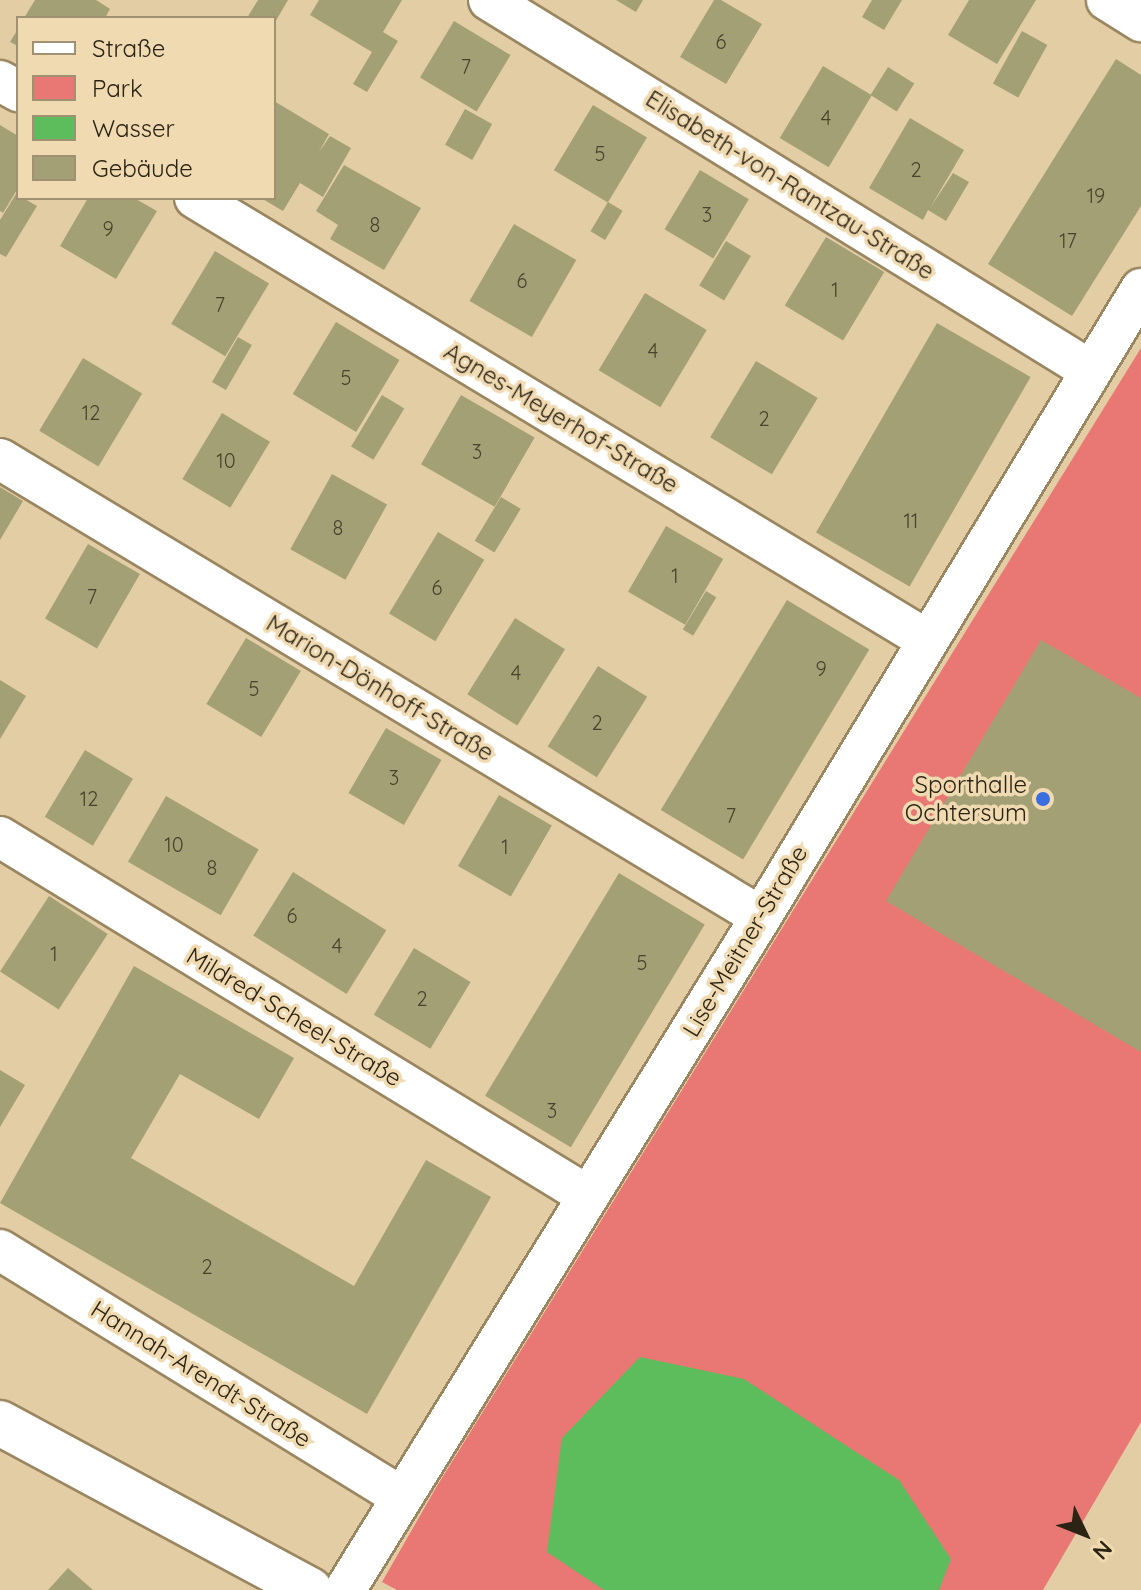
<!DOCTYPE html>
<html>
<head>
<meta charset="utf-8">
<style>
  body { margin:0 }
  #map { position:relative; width:1141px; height:1590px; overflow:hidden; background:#e3cda5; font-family:Quicksand,sans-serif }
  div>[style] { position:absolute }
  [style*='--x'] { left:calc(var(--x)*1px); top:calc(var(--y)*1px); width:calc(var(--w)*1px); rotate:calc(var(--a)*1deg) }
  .green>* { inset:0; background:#e97874 }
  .water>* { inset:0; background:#5dbc5b }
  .building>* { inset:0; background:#a4a076; transform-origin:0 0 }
  .roads { filter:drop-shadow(2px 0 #9a8660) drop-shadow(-2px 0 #9a8660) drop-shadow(0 2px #9a8660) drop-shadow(0 -2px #9a8660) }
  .street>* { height:40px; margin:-20px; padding:0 20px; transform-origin:20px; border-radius:20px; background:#fff }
  .secondary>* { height:44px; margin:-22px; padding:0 22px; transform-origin:22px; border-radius:22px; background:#fff }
  .dots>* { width:22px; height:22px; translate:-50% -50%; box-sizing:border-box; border:4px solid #f0dab2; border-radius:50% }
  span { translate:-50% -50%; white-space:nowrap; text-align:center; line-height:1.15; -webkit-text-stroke:7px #f0dab2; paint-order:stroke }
  .number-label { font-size:20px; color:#49422c }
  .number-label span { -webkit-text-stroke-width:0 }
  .street-label { font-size:24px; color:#2b2314 }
  .poi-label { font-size:24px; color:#2b2314 }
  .right { translate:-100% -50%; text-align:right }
  .legend { position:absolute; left:16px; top:16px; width:260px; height:184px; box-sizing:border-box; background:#f0dab2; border:2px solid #a19173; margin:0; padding:10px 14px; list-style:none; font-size:24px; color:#2b2314 }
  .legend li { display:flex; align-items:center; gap:16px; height:40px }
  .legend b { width:40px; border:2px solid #a19173 }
  .north { position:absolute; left:1045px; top:1494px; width:80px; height:80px; -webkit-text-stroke:6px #f0dab2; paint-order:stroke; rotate:133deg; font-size:22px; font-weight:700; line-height:32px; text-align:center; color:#2b2314 }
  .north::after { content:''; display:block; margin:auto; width:28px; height:36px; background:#2b2314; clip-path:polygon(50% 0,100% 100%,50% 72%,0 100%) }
</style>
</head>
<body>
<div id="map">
  <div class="green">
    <div style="clip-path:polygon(1141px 348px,1141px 1422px,1043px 1590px,397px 1590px,382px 1582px,437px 1486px)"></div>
  </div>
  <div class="water">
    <div style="clip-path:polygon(640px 1357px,744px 1379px,899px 1480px,951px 1559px,939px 1590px,604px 1590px,547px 1552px,562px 1438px)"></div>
  </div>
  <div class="building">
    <div style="clip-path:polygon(35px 0,96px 0,110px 9px,105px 18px,24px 18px)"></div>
    <div style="clip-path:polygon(258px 0,288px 0,274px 24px,274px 18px,247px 18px)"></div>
    <div style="clip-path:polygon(319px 0,402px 0,383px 32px,398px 41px,367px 92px,353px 84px,372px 52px,310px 15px)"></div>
    <div style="clip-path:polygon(616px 0,643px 0,636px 12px)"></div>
    <div style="clip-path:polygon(714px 0,721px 0,762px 24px,726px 84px,680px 57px)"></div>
    <div style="clip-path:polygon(872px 0,902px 0,884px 30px,862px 17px)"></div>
    <div style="clip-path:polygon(969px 0,1036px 0,997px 64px,948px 35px)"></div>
    <div style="left:454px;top:21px;width:66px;height:66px;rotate:31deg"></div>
    <div style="clip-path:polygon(18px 29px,18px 46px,10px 42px)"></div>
    <div style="left:1022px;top:31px;width:29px;height:60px;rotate:29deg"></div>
    <div style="clip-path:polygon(1116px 59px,1141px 75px,1141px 206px,1072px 316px,988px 264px)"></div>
    <div style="left:823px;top:66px;width:57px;height:84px;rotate:31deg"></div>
    <div style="left:888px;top:67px;width:31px;height:33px;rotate:32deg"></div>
    <div style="clip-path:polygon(274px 101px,329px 134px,319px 152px,330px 136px,351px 148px,323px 197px,300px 183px,283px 211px,261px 198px,274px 198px)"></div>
    <div style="left:593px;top:105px;width:63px;height:76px;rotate:31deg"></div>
    <div style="left:465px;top:109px;width:31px;height:41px;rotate:29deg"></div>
    <div style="clip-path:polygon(910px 118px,964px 150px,930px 208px,953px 173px,969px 182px,946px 221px,928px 210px,923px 220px,869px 188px)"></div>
    <div style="clip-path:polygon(0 125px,18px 136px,18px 188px,3px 213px,0 211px)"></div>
    <div style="clip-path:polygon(344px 165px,421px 208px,384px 270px,330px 239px,338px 225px,316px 211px)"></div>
    <div style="left:700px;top:170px;width:57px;height:69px;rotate:31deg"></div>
    <div style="clip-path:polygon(16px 194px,37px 206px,6px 257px,0 254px,0 220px)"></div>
    <div style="clip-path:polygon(88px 198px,134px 198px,157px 211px,116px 279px,60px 246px)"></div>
    <div style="left:608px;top:202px;width:17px;height:34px;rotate:31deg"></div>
    <div style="left:514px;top:224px;width:72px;height:89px;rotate:30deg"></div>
    <div style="left:826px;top:237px;width:68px;height:80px;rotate:31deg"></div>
    <div style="left:726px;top:241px;width:29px;height:52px;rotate:31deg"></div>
    <div style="left:215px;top:251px;width:63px;height:85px;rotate:31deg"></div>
    <div style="left:645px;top:293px;width:72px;height:90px;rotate:31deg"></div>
    <div style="left:336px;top:322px;width:74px;height:84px;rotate:31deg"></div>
    <div style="left:937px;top:323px;width:108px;height:242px;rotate:30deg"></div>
    <div style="left:238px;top:337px;width:16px;height:52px;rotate:30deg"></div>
    <div style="left:83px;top:358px;width:69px;height:85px;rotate:31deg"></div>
    <div style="left:756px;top:361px;width:72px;height:89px;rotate:31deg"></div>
    <div style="left:382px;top:395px;width:26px;height:60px;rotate:31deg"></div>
    <div style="left:461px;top:395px;width:85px;height:80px;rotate:30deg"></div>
    <div style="left:222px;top:413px;width:56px;height:77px;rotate:31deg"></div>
    <div style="left:332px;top:474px;width:63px;height:86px;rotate:29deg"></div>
    <div style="clip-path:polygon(0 487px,23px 501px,0 540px)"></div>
    <div style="left:501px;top:497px;width:23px;height:51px;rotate:31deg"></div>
    <div style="left:666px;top:526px;width:66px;height:76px;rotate:30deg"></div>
    <div style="left:438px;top:532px;width:54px;height:95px;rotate:31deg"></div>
    <div style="left:88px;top:544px;width:60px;height:86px;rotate:30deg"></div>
    <div style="left:706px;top:591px;width:12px;height:45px;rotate:31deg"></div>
    <div style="left:787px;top:600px;width:96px;height:245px;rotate:31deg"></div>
    <div style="left:515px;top:618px;width:59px;height:90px;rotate:32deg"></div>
    <div style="left:246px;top:638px;width:64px;height:77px;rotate:31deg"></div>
    <div style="clip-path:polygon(1041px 640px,1141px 698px,1141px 1052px,886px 901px)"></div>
    <div style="left:598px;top:666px;width:58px;height:95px;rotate:32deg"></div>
    <div style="clip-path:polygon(0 680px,26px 696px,0 739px)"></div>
    <div style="left:386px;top:728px;width:64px;height:75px;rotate:30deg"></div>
    <div style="left:85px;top:750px;width:56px;height:78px;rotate:31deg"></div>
    <div style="left:499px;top:795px;width:61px;height:82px;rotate:30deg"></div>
    <div style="left:166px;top:796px;width:107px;height:76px;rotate:30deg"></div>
    <div style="left:293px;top:872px;width:110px;height:75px;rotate:32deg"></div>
    <div style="left:619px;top:873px;width:100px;height:260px;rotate:31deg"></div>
    <div style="left:49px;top:896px;width:70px;height:90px;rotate:33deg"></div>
    <div style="left:414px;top:948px;width:66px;height:78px;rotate:31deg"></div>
    <div style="clip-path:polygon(134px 966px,294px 1058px,259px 1119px,180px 1074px,131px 1158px,354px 1286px,426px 1160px,491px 1197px,367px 1414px,0 1203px)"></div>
    <div style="clip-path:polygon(0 1070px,25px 1085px,0 1127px)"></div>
    <div style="clip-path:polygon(68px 1568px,93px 1590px,48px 1590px)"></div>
  </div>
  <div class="roads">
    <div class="street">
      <div style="--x:489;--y:0;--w:707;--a:31.64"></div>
      <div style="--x:1107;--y:0;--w:40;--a:32"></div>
      <div style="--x:0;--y:81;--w:21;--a:29"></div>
      <div style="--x:195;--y:198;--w:855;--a:31.12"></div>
      <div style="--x:0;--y:459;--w:888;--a:31.04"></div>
      <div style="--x:0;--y:837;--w:689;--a:31.41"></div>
      <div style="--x:0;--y:1250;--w:472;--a:31.6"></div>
      <div style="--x:345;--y:1590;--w:791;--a:-58.28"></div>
      <div style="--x:761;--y:917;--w:734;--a:-58.82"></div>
    </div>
    <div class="secondary">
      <div style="--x:0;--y:1423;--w:352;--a:28.3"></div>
    </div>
  </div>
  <div class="dots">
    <div style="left:1043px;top:799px;background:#3b6ede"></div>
  </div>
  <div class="number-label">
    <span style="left:721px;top:41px">6</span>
    <span style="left:466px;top:66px">7</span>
    <span style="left:826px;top:117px">4</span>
    <span style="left:600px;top:153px">5</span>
    <span style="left:916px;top:169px">2</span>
    <span style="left:1096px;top:195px">19</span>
    <span style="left:707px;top:214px">3</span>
    <span style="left:375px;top:224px">8</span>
    <span style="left:108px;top:228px">9</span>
    <span style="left:1068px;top:240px">17</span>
    <span style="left:522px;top:280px">6</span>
    <span style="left:835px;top:289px">1</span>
    <span style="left:220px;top:304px">7</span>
    <span style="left:653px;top:350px">4</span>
    <span style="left:346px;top:377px">5</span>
    <span style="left:91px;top:412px">12</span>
    <span style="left:764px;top:418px">2</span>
    <span style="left:477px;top:451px">3</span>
    <span style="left:226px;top:460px">10</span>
    <span style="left:911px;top:520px">11</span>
    <span style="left:338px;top:527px">8</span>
    <span style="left:675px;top:575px">1</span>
    <span style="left:437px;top:587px">6</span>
    <span style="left:92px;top:596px">7</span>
    <span style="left:821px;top:668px">9</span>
    <span style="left:516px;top:672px">4</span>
    <span style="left:254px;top:688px">5</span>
    <span style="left:597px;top:722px">2</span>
    <span style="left:394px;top:777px">3</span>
    <span style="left:89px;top:798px">12</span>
    <span style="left:731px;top:815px">7</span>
    <span style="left:174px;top:844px">10</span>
    <span style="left:505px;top:846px">1</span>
    <span style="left:212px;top:867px">8</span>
    <span style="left:292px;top:915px">6</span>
    <span style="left:337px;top:945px">4</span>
    <span style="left:54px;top:953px">1</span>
    <span style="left:642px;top:962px">5</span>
    <span style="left:422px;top:998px">2</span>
    <span style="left:552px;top:1110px">3</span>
    <span style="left:207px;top:1266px">2</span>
  </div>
  <div class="street-label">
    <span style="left:790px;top:185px;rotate:32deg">Elisabeth-von-Rantzau-Straße</span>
    <span style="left:561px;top:418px;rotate:31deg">Agnes-Meyerhof-Straße</span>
    <span style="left:380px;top:688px;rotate:31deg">Marion-Dönhoff-Straße</span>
    <span style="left:745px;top:941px;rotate:-59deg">Lise-Meitner-Straße</span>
    <span style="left:294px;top:1017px;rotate:31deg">Mildred-Scheel-Straße</span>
    <span style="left:201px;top:1374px;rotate:32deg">Hannah-Arendt-Straße</span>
  </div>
  <div class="poi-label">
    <span class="right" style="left:1027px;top:799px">Sporthalle<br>Ochtersum</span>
  </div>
  <ul class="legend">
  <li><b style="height:10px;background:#fff"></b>Straße</li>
  <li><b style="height:22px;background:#e97874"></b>Park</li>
  <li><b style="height:22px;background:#5dbc5b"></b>Wasser</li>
  <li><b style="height:22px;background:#a4a076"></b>Gebäude</li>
  </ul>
  <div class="north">N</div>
</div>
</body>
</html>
